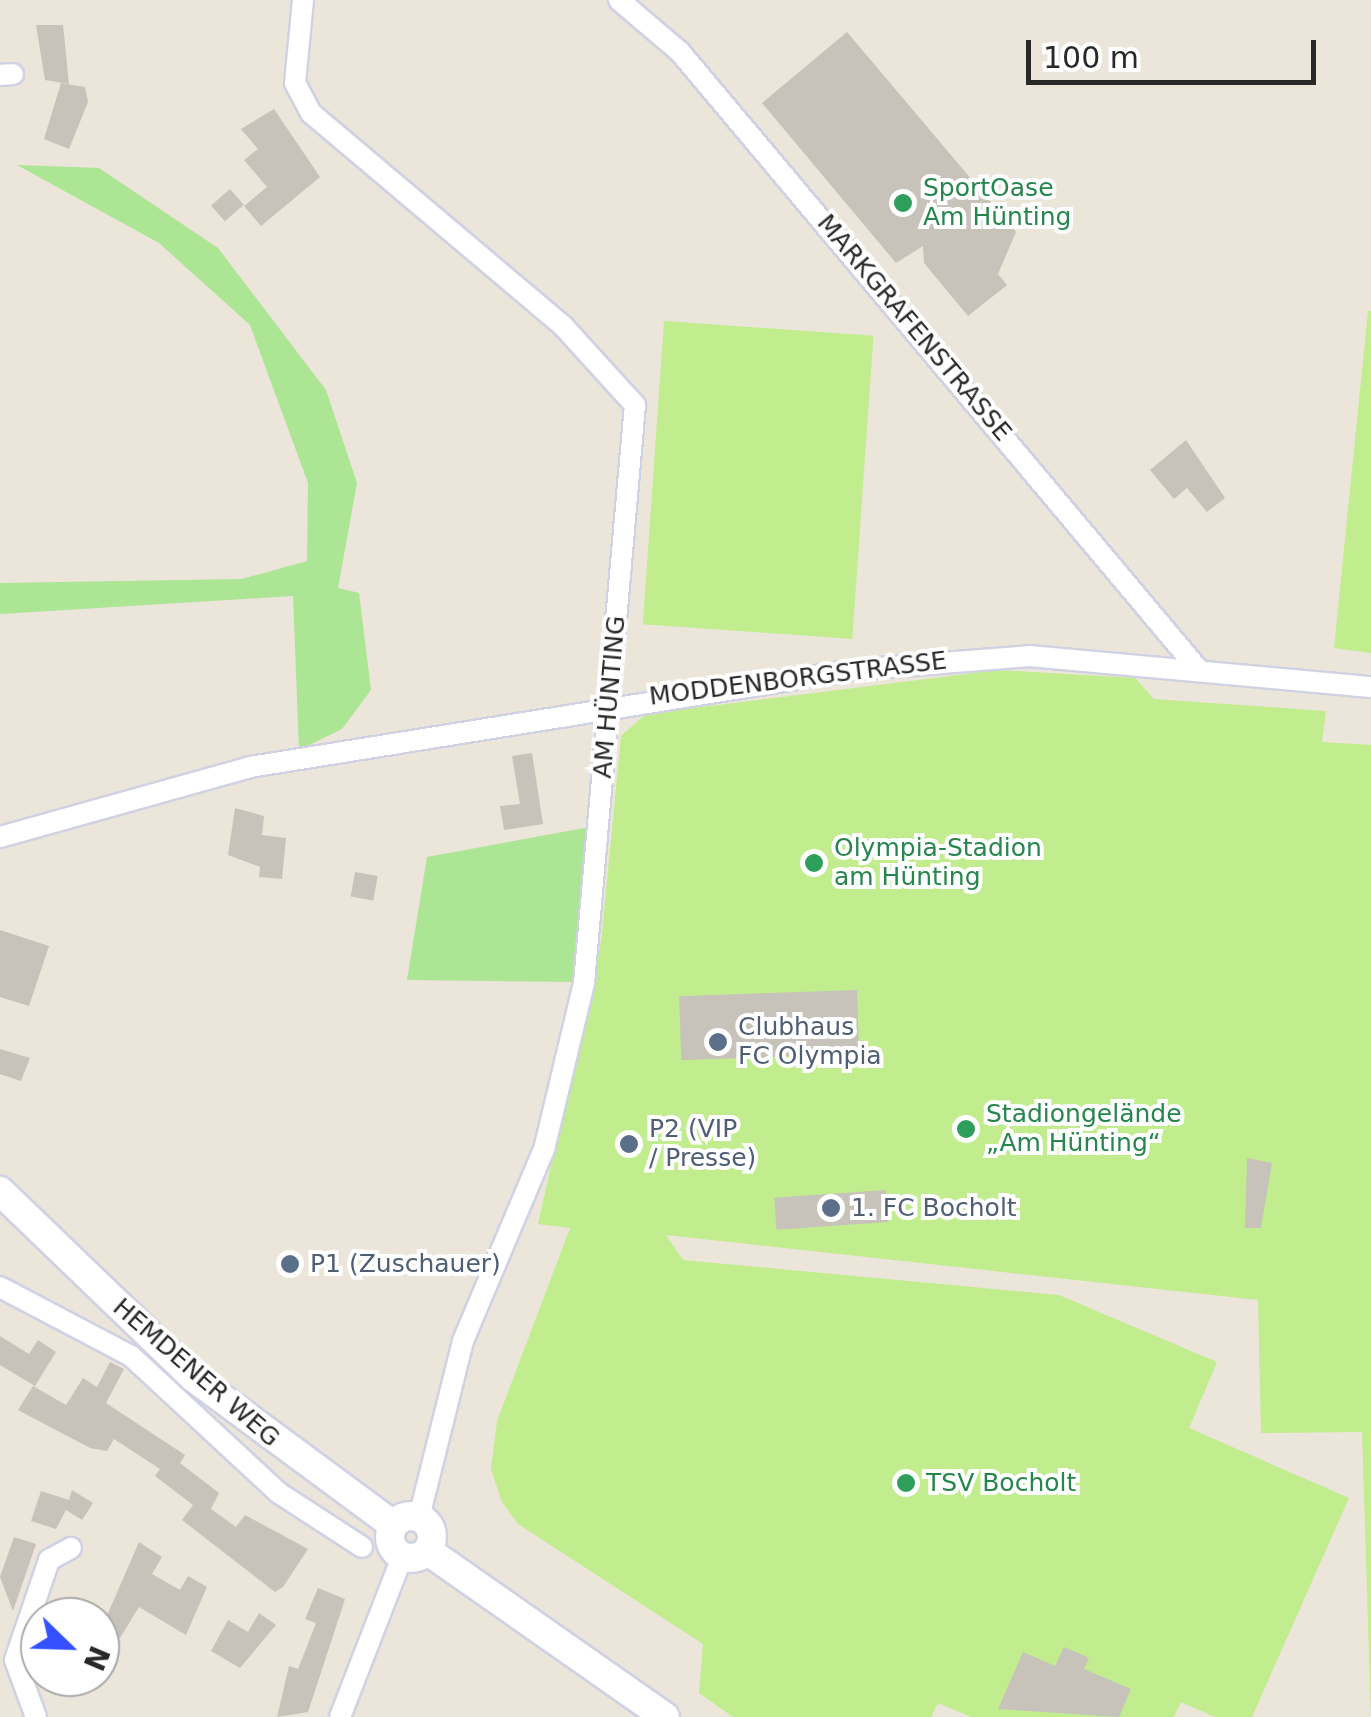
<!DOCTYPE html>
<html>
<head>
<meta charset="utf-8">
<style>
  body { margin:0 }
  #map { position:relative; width:1371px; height:1717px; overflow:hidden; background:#ece5da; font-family:"DejaVu Sans",sans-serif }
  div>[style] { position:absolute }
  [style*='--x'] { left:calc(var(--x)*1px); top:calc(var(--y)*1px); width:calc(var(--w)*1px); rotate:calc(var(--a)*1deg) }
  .green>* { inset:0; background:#ace594 }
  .pitch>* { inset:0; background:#c1ed8f; transform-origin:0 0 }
  .building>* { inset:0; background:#c7c2ba; transform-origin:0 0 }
  .roads { filter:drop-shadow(2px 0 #d0d2e3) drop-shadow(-2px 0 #d0d2e3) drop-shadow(0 2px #d0d2e3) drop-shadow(0 -2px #d0d2e3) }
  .street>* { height:20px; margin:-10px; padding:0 10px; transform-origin:10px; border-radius:10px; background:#fff }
  .secondary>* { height:28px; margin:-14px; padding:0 14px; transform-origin:14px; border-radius:14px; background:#fff }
  .secondary>.ring { margin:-14px; padding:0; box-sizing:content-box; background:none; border:28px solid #fff; border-radius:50% }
  .dots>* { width:28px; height:28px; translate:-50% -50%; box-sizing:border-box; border:5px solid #fff; border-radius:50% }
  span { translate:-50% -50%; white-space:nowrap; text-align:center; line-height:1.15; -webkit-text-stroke:8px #fff; paint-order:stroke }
  .leisure-label { font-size:25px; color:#27864d }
  .left { translate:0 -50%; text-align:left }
  .street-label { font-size:25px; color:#292929 }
  .service-label { font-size:25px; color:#4e5e75 }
  .north { position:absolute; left:20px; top:1597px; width:100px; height:100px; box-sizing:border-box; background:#fff; border:2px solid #a9a9a9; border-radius:50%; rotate:113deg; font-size:28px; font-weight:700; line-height:40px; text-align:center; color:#292929 }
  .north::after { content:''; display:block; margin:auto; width:35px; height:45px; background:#3551ff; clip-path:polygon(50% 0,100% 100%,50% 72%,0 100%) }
  .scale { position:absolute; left:1026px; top:40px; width:290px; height:45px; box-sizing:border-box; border:5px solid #292929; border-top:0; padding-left:12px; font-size:30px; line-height:35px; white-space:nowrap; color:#292929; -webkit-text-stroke:8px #fff; paint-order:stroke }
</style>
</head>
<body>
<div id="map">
  <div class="green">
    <div style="clip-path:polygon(17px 165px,99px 168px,218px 248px,326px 390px,357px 483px,338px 588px,359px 593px,371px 690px,342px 729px,299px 750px,293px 596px,0 614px,0 583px,242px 579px,307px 561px,308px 483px,250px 325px,159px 243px)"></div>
    <div style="clip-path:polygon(590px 827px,574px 982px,407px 980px,427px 857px)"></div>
  </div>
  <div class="pitch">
    <div style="clip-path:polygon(1368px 311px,1371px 311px,1371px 653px,1334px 648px)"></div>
    <div style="left:664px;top:321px;width:210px;height:304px;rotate:4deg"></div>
    <div style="clip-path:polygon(998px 670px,1135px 678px,1154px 699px,1326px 711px,1322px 742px,1371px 745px,1371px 1717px,1362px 1432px,1261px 1433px,1258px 1300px,666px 1235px,683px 1260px,1059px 1295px,1217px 1362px,1189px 1428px,1349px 1498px,1252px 1717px,1215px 1717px,1181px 1702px,1174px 1717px,971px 1717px,938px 1703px,931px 1717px,733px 1717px,699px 1693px,703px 1644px,518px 1524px,502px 1502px,491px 1469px,497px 1421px,570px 1228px,538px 1224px,601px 942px,621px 736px,646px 714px)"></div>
  </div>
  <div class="building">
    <div style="clip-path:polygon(36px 25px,63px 25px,69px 84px,45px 80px)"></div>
    <div style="clip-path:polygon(847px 32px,1016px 232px,998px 274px,1007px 285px,968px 316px,924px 263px,923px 246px,896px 263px,762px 103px)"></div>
    <div style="clip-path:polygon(61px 83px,85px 87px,88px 102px,69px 149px,44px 139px)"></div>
    <div style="clip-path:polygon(274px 109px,320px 177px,261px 226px,244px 206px,267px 187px,244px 160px,258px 149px,241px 129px)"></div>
    <div style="left:230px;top:189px;width:21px;height:25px;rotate:49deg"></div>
    <div style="clip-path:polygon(1186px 440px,1225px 498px,1207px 512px,1187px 488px,1174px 499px,1150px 470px)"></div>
    <div style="clip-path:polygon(532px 753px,543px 824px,504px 830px,500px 806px,520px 804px,512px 756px)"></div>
    <div style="clip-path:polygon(235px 808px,264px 816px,262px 835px,286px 838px,282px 879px,259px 877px,260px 867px,228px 855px)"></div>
    <div style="left:355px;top:872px;width:23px;height:25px;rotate:10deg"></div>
    <div style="clip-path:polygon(0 930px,49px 946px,29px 1006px,0 997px)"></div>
    <div style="left:857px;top:990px;width:64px;height:178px;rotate:88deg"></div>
    <div style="clip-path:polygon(0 1049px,30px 1058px,21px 1081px,0 1074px)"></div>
    <div style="clip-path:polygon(1247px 1158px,1272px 1163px,1261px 1228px,1245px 1228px)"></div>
    <div style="left:886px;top:1190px;width:32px;height:112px;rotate:86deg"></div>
    <div style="clip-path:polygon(0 1336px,29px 1354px,38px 1340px,56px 1352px,35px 1386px,0 1365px)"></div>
    <div style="clip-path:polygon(110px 1362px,124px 1369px,106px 1403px,185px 1455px,180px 1463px,219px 1493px,211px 1509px,236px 1527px,245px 1515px,308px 1549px,283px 1587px,275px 1592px,182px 1520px,193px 1505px,155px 1476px,160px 1469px,114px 1439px,107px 1451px,90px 1448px,18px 1410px,33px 1386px,66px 1405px,83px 1378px,97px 1387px)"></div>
    <div style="clip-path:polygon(72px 1490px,93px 1503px,82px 1520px,66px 1510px,56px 1529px,31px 1521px,41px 1491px,69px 1500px)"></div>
    <div style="clip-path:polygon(14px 1537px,36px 1544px,13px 1611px,0 1577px)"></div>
    <div style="clip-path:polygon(139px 1542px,162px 1557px,152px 1574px,180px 1590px,188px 1576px,207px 1587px,186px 1635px,139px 1607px,120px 1638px,102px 1627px)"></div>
    <div style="clip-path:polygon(318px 1588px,345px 1599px,332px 1639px,308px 1712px,277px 1717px,289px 1666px,298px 1669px,316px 1623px,305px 1619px)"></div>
    <div style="clip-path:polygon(259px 1613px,276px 1625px,240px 1668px,211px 1651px,228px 1620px,248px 1632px)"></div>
    <div style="clip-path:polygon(1064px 1647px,1089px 1658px,1084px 1669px,1131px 1689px,1119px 1717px,998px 1709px,1023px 1652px,1055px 1666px)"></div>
  </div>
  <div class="roads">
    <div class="street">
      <div style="--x:303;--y:0;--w:83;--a:95.5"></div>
      <div style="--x:295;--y:83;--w:34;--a:62"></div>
      <div style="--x:311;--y:113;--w:330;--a:40.2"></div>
      <div style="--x:563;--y:326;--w:107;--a:47.7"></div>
      <div style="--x:635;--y:405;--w:580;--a:95.04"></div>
      <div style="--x:584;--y:983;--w:171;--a:103.5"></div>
      <div style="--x:544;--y:1149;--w:208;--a:112.9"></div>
      <div style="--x:463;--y:1341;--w:181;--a:104"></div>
      <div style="--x:619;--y:0;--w:80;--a:40.4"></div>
      <div style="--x:680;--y:52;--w:804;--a:49.99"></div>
      <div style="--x:0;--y:75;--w:13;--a:-4"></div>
      <div style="--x:0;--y:837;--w:260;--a:-15.6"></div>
      <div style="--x:250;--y:767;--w:611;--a:-9.14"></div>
      <div style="--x:853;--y:670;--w:177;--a:-4.5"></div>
      <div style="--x:1029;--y:656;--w:343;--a:5.2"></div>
      <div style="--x:0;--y:1287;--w:148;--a:27.8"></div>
      <div style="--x:131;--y:1356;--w:202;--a:42.8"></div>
      <div style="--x:279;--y:1493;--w:99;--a:33"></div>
      <div style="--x:36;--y:1717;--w:61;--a:-110.2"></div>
      <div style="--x:15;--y:1660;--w:106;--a:-71.2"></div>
      <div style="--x:49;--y:1560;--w:25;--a:-29"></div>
      <div style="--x:340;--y:1717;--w:172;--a:-68.8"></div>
    </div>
    <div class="secondary">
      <div style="--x:0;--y:1191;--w:268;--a:43.9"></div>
      <div style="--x:193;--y:1377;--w:249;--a:36.5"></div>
      <div class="ring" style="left:390px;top:1516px;width:14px;height:14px"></div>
      <div style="--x:428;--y:1551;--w:289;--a:35"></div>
    </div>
  </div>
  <div class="dots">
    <div style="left:903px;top:203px;background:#2e9e5b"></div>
    <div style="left:814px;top:863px;background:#2e9e5b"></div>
    <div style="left:718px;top:1042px;background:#5c6f8a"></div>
    <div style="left:966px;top:1129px;background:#2e9e5b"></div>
    <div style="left:629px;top:1144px;background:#5c6f8a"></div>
    <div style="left:831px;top:1208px;background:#5c6f8a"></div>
    <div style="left:290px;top:1264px;background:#5c6f8a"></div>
    <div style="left:906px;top:1483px;background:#2e9e5b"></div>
  </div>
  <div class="leisure-label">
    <span class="left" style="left:923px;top:203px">SportOase<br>Am Hünting</span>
    <span class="left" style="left:834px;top:863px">Olympia-Stadion<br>am Hünting</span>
    <span class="left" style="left:986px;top:1129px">Stadiongelände<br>„Am Hünting“</span>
    <span class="left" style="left:926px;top:1483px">TSV Bocholt</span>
  </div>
  <div class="street-label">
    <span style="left:914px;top:328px;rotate:50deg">MARKGRAFENSTRASSE</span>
    <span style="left:798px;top:679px;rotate:-7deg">MODDENBORGSTRASSE</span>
    <span style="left:610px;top:697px;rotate:-85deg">AM HÜNTING</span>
    <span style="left:196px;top:1373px;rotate:41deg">HEMDENER WEG</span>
  </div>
  <div class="service-label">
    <span class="left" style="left:738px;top:1042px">Clubhaus<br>FC Olympia</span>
    <span class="left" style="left:649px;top:1144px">P2 (VIP<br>/ Presse)</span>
    <span class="left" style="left:851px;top:1208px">1. FC Bocholt</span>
    <span class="left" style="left:310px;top:1264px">P1 (Zuschauer)</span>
  </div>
  <div class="north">N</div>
  <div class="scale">100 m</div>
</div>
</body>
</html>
